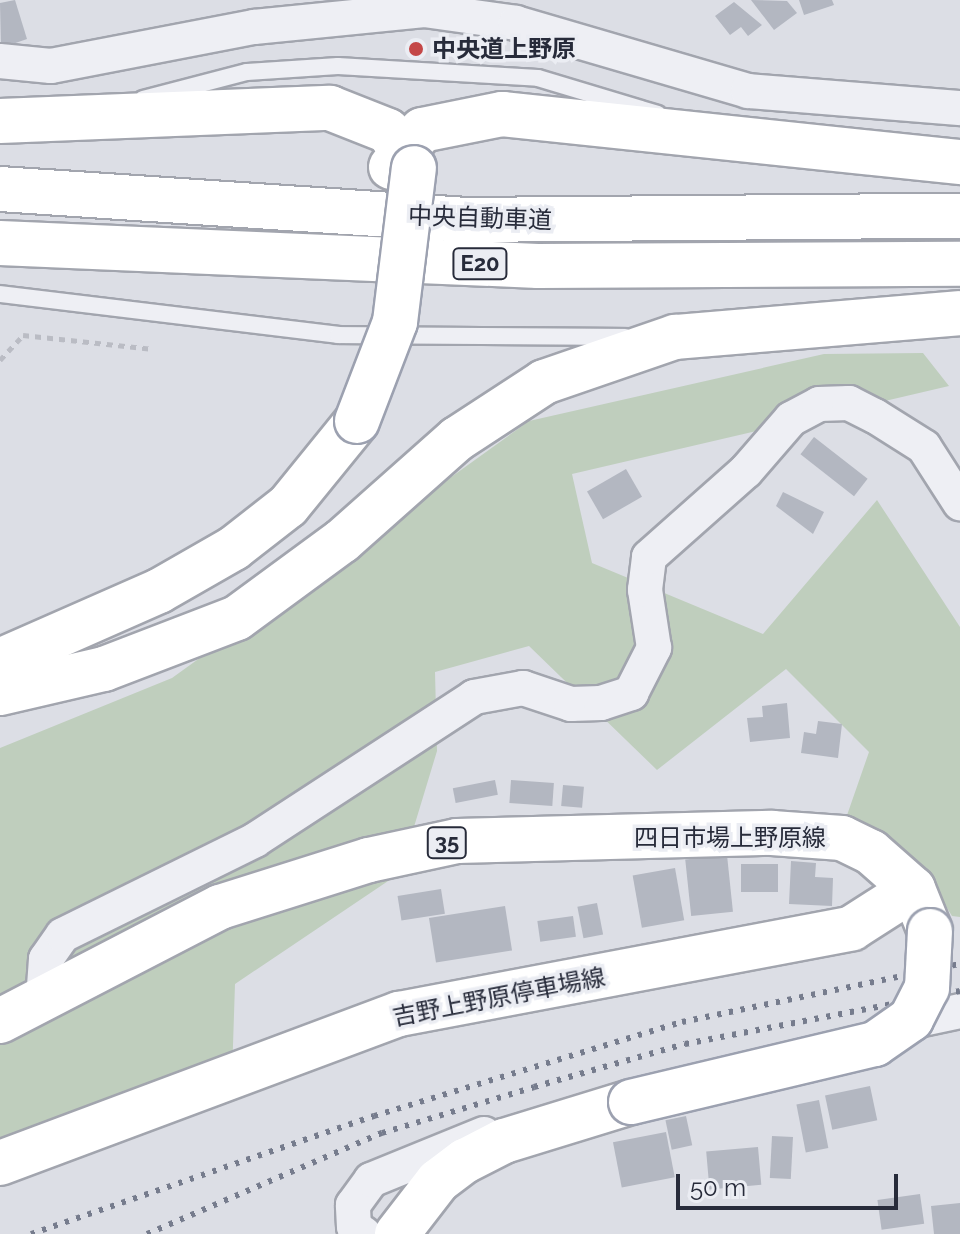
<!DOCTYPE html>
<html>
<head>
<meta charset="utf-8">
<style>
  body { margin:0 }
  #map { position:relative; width:960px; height:1234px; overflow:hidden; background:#dcdee5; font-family:Raleway,"Noto Sans JP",sans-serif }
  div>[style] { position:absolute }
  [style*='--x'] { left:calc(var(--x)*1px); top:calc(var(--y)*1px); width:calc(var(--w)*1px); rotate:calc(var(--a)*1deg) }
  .green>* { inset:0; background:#bfcebd }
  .building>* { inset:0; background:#b3b7c1; transform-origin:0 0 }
  .path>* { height:5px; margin-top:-2.5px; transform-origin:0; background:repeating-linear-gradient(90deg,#babcc4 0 6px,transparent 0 12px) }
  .roads { filter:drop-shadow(2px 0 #a2a5ae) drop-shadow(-2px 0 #a2a5ae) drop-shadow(0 2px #a2a5ae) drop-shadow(0 -2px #a2a5ae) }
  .service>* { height:16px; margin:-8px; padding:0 8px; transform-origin:8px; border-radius:8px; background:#eeeff4 }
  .minor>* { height:34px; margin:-17px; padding:0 17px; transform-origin:17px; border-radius:17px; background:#eeeff4 }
  .secondary>* { height:44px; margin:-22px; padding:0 22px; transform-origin:22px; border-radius:22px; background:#fff }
  .primary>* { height:44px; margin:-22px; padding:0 22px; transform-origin:22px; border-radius:22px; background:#fff }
  .motorway>* { height:44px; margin:-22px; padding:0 22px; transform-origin:22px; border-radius:22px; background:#fff }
  .rail>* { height:6px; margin-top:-3px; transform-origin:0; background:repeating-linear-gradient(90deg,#767c8d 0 4px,transparent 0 12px) }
  .bridges { filter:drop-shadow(2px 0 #9ca1b0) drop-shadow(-2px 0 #9ca1b0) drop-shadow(0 2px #9ca1b0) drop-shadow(0 -2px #9ca1b0) }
  .primary-bridge>* { height:44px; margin:-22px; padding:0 22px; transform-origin:22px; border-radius:22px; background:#fff }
  .motorway-bridge>* { height:44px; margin:-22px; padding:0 22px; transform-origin:22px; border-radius:22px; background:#fff }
  .dots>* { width:22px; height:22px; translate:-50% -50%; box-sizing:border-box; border:4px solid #ebedf3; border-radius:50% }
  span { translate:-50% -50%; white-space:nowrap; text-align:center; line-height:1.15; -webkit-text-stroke:7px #ebedf3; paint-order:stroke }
  .shield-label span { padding:2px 6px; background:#ebedf3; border:2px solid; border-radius:6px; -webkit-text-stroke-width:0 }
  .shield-label { font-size:22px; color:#272b3a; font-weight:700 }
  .poi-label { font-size:24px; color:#272b3a; font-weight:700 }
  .left { translate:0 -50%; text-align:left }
  .street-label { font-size:24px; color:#272b3a }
  .scale { position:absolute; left:676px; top:1174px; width:222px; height:36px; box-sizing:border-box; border:4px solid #272b3a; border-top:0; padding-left:10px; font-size:24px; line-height:28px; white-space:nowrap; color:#272b3a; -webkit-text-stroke:6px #ebedf3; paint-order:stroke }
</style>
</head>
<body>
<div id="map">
  <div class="green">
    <div style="clip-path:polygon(923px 353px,949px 386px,572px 474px,592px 563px,763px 634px,877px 500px,960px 627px,960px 917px,952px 916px,921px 866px,845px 821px,869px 752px,786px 669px,657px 770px,529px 646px,435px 672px,437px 751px,400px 873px,235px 984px,232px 1076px,0 1163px,0 748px,172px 678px,529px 421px,824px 354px)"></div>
  </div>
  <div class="building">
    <div style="clip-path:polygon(15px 0,27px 39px,1px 48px,0 3px)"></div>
    <div style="clip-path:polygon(751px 0,787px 1px,797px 13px,774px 30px)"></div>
    <div style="clip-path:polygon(799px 0,832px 0,834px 5px,804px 15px)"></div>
    <div style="clip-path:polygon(734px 2px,762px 25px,748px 36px,741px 27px,730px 35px,715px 16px)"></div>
    <div style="left:814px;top:437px;width:68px;height:22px;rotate:38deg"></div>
    <div style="left:626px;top:469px;width:32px;height:45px;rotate:60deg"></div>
    <div style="clip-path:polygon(783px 492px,824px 512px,813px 534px,776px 506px)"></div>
    <div style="clip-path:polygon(787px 703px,790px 738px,750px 742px,747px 718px,763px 717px,762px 706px)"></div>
    <div style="clip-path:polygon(818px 721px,842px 724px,838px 758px,801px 753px,804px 732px,816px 734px)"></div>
    <div style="left:495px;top:780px;width:15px;height:43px;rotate:79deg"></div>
    <div style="left:511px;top:780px;width:43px;height:23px;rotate:4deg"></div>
    <div style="left:563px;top:785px;width:21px;height:21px;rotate:5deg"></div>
    <div style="left:727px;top:855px;width:57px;height:42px;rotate:84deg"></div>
    <div style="clip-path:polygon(791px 861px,816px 863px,815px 877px,833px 878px,832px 906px,789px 904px)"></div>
    <div style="left:741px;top:864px;width:37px;height:28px"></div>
    <div style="left:675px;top:868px;width:53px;height:43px;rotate:80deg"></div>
    <div style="left:441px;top:889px;width:25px;height:44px;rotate:81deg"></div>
    <div style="left:597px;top:903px;width:32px;height:20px;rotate:79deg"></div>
    <div style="left:505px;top:906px;width:45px;height:77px;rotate:81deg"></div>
    <div style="left:573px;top:916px;width:21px;height:36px;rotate:82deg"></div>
    <div style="left:870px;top:1086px;width:35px;height:46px;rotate:78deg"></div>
    <div style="left:819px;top:1100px;width:49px;height:23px;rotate:79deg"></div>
    <div style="left:686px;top:1116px;width:30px;height:21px;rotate:78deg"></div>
    <div style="left:666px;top:1132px;width:46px;height:54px;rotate:79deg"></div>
    <div style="left:772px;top:1136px;width:21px;height:42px;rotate:3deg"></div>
    <div style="left:758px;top:1147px;width:38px;height:52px;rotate:85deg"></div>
    <div style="left:920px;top:1194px;width:30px;height:43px;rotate:82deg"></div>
    <div style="clip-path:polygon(960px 1203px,960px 1234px,934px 1234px,931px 1206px)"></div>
  </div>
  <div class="path">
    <div style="--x:0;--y:360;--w:34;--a:-47"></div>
    <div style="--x:23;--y:335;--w:131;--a:6.1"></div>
  </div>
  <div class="roads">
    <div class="service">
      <div style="--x:143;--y:99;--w:107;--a:-14.6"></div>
      <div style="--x:247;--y:72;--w:91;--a:-3.8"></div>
      <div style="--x:338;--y:66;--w:200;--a:3.4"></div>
      <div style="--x:538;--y:78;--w:125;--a:16.7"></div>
      <div style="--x:0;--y:294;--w:340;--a:6.9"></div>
      <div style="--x:338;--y:335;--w:287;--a:0.4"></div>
    </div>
    <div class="minor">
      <div style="--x:0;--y:61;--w:51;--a:5.6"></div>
      <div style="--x:51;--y:66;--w:207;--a:-10.9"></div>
      <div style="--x:254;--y:27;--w:171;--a:-5.7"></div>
      <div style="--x:424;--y:10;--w:93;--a:8"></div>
      <div style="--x:516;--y:23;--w:242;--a:16.3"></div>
      <div style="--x:748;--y:91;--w:213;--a:4.6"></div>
      <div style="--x:43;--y:1000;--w:41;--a:-85.8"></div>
      <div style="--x:46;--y:959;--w:29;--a:-55"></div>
      <div style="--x:63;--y:935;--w:214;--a:-26.3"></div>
      <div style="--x:255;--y:840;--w:262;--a:-33.1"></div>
      <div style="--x:474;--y:697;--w:50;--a:-10.4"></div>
      <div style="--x:523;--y:688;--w:51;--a:18.4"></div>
      <div style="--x:571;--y:704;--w:30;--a:-2"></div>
      <div style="--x:601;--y:703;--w:32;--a:-18"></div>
      <div style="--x:631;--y:693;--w:51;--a:-62.9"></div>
      <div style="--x:654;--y:648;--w:59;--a:-98.8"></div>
      <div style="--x:645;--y:590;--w:33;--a:-83"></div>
      <div style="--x:649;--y:557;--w:130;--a:-41.6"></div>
      <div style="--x:746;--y:471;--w:69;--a:-49.1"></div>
      <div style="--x:791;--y:419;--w:32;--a:-28"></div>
      <div style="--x:819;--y:404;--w:30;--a:-2"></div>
      <div style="--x:849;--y:403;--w:29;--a:27"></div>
      <div style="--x:875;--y:416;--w:58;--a:32.3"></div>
      <div style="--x:924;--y:447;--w:67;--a:57.3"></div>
      <div style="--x:894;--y:1025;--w:67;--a:-12"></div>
      <div style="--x:364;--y:1234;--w:12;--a:-145"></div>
      <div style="--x:354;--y:1227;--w:22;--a:-93"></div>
      <div style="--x:353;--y:1205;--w:31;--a:-54"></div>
      <div style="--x:371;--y:1180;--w:122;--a:-22.2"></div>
    </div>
    <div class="secondary">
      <div style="--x:0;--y:1163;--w:426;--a:-20.5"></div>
      <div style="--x:399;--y:1014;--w:461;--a:-10.7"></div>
      <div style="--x:852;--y:928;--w:72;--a:-32.6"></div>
    </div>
    <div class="primary">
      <div style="--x:0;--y:1021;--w:248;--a:-27.4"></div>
      <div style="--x:220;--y:907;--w:156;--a:-17.5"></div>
      <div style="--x:369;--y:860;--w:90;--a:-12.2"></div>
      <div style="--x:457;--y:841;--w:315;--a:-1.5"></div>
      <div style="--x:772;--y:833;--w:70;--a:4.1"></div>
      <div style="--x:842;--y:838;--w:32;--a:26"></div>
      <div style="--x:871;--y:852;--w:56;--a:41.4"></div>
      <div style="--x:913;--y:889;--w:45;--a:68"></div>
      <div style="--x:397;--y:1234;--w:67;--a:-52.3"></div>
      <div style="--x:438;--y:1181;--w:34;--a:-37"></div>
      <div style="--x:465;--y:1161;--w:44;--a:-27.1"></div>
      <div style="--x:504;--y:1141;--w:133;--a:-17.1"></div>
    </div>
    <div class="motorway">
      <div style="--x:0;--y:121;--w:330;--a:-2.3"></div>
      <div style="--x:330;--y:108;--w:62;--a:21.6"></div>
      <div style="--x:388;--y:131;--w:45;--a:54.9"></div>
      <div style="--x:391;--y:167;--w:48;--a:-50"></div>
      <div style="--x:422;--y:130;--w:82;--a:-11.3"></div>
      <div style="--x:502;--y:114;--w:461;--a:6"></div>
      <div style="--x:0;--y:189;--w:462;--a:3.8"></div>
      <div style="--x:461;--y:220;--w:499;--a:-0.5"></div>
      <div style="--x:0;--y:243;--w:538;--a:2.45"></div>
      <div style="--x:538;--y:266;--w:422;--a:-0.3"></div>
      <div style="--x:0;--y:661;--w:174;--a:-23.8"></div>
      <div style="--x:159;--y:591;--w:86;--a:-29.8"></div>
      <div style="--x:234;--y:548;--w:68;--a:-37.9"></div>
      <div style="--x:288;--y:506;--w:109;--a:-50.9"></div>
      <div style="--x:0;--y:693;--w:107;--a:-13"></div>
      <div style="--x:104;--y:669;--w:142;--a:-21"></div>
      <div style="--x:237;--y:618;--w:130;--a:-36.3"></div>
      <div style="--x:342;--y:541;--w:154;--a:-41.6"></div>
      <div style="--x:457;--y:439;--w:104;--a:-33.2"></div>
      <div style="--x:544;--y:382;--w:139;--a:-19"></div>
      <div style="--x:675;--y:337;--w:286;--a:-4.8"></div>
    </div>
  </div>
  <div class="rail">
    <div style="--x:31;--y:1234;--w:363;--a:-19"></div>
    <div style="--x:374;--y:1116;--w:322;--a:-17"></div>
    <div style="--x:682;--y:1022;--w:284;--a:-11.8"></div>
    <div style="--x:147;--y:1234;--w:256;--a:-23.3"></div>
    <div style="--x:382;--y:1133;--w:159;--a:-16.8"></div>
    <div style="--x:534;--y:1087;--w:157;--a:-15.9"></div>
    <div style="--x:685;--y:1044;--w:280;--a:-10.9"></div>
  </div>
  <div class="bridges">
    <div class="primary-bridge">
      <div style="--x:631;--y:1102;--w:251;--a:-13.4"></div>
      <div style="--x:875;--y:1044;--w:44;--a:-34.8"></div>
      <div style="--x:911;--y:1019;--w:35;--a:-63"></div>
      <div style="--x:927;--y:988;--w:57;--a:-87"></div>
    </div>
    <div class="motorway-bridge">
      <div style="--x:357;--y:421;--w:106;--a:-69"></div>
      <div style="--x:395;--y:322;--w:155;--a:-83"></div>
    </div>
  </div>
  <div class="dots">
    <div style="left:416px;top:49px;background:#c44747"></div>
  </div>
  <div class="shield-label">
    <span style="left:480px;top:264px">E20</span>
    <span style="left:447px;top:843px">35</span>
  </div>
  <div class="poi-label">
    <span class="left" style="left:432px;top:49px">中央道上野原</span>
  </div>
  <div class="street-label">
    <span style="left:480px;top:218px;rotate:2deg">中央自動車道</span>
    <span style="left:730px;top:838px">四日市場上野原線</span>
    <span style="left:499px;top:997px;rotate:-11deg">吉野上野原停車場線</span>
  </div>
  <div class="scale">50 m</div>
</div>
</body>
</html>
